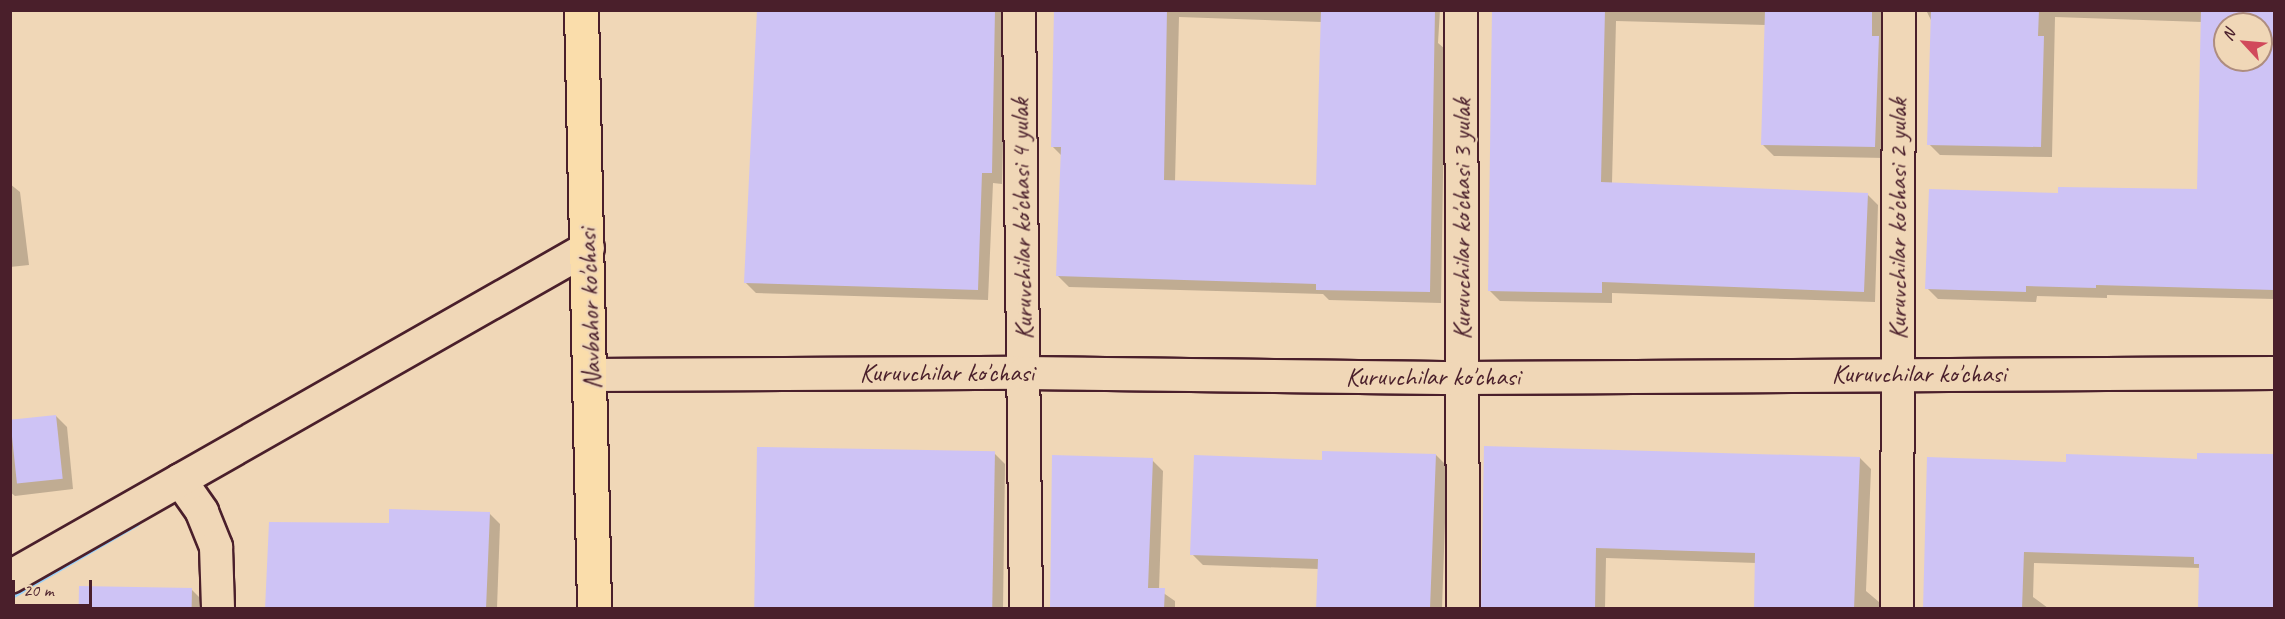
<!DOCTYPE html>
<html>
<head>
<meta charset="utf-8">
<style>
  body { margin:0 }
  #map { position:relative; width:2285px; height:619px; overflow:hidden; background:#f0d7b7; font-family:Caveat,sans-serif }
  div>[style] { position:absolute }
  [style*='--x'] { left:calc(var(--x)*1px); top:calc(var(--y)*1px); width:calc(var(--w)*1px); rotate:calc(var(--a)*1deg) }
  .shadow>* { inset:0; background:#0003 }
  .stream>* { height:8px; margin:-4px; padding:0 4px; transform-origin:4px; border-radius:4px; background:#9ad1f9 }
  .building>* { inset:0; background:#cec3f5; transform-origin:0 0 }
  .roads { filter:drop-shadow(2px 0 #4a1f2b) drop-shadow(-2px 0 #4a1f2b) drop-shadow(0 2px #4a1f2b) drop-shadow(0 -2px #4a1f2b) }
  .minor>* { height:32px; margin:-16px; padding:0 16px; transform-origin:16px; border-radius:16px; background:#f0d7b7 }
  .major>* { height:33px; margin:-16.5px; padding:0 16.5px; transform-origin:16.5px; border-radius:16.5px; background:#faddab }
  span { translate:-50% -50%; white-space:nowrap; text-align:center; line-height:1.15; -webkit-text-stroke:4.5px #f0d7b7; paint-order:stroke }
  .street-label { font-size:26px; color:#4a1f2b }
  .frame { position:absolute; inset:0; border:12px solid #4a1f2b; pointer-events:none }
  .north { position:absolute; left:2213px; top:12px; width:60px; height:60px; box-sizing:border-box; background:#f0d7b7; border:2px solid #ae8d7f; border-radius:50%; rotate:296deg; font-size:16px; font-weight:700; line-height:24px; text-align:center; color:#4a1f2b }
  .north::after { content:''; display:block; margin:auto; width:21px; height:27px; background:#d1495b; clip-path:polygon(50% 0,100% 100%,50% 72%,0 100%) }
  .scale { position:absolute; left:12px; top:580px; width:80px; height:27px; box-sizing:border-box; border:3px solid #4a1f2b; border-top:0; padding-left:8px; font-size:18px; line-height:21px; white-space:nowrap; color:#4a1f2b; -webkit-text-stroke:4px #f0d7b7; paint-order:stroke }
</style>
</head>
<body>
<div id="map">
  <div class="shadow">
    <div style="clip-path:polygon(758px 10px,1006px 10px,1002px 184px,993px 183px,988px 300px,756px 293px,745px 282px)"></div>
    <div style="clip-path:polygon(evenodd,1055px 10px,1440px 10px,1438px 43px,1445px 49px,1441px 303px,1329px 300px,1323px 294px,1069px 287px,1058px 276px,1062px 156px,1052px 146px,1055px 10px,1179px 17px,1322px 22px,1318px 186px,1175px 182px,1179px 17px)"></div>
    <div style="clip-path:polygon(1495px 10px,1883px 10px,1882px 42px,1889px 48px,1886px 158px,1774px 156px,1763px 145px,1766px 25px,1616px 21px,1612px 183px,1867px 194px,1878px 205px,1875px 302px,1612px 293px,1612px 303px,1500px 301px,1489px 290px)"></div>
    <div style="clip-path:polygon(evenodd,1926px 10px,2274px 10px,2274px 299px,2107px 295px,2107px 298px,2037px 296px,2036px 302px,1938px 299px,1927px 288px,2199px 190px,2202px 22px,2055px 17px,2052px 157px,1940px 155px,1929px 144px,1932px 22px,1926px 10px,2225px 24px,2261px 24px,2261px 60px,2225px 60px,2225px 24px)"></div>
    <div style="clip-path:polygon(10px 184px,20px 192px,29px 265px,10px 267px)"></div>
    <div style="clip-path:polygon(56px 416px,67px 427px,73px 489px,15px 496px,10px 492px,10px 421px)"></div>
    <div style="clip-path:polygon(1486px 448px,1860px 458px,1871px 469px,1866px 591px,1879px 602px,1879px 608px,1756px 608px,1757px 563px,1606px 558px,1605px 608px,1482px 608px)"></div>
    <div style="clip-path:polygon(994px 453px,1005px 464px,1003px 608px,755px 608px)"></div>
    <div style="clip-path:polygon(2199px 454px,2274px 455px,2274px 608px,2199px 608px,2201px 568px,2034px 563px,2033px 597px,2048px 608px,1924px 608px,2067px 463px,2199px 460px)"></div>
    <div style="clip-path:polygon(1436px 455px,1447px 466px,1442px 608px,1318px 608px,1319px 569px,1203px 565px,1192px 554px)"></div>
    <div style="clip-path:polygon(1152px 460px,1163px 471px,1159px 590px,1175px 601px,1175px 608px,1051px 608px)"></div>
    <div style="clip-path:polygon(489px 513px,500px 524px,497px 608px,268px 608px,390px 525px)"></div>
    <div style="clip-path:polygon(192px 590px,203px 601px,203px 608px,80px 608px)"></div>
  </div>
  <div class="stream">
    <div style="--x:10;--y:596;--w:146;--a:-30.1"></div>
  </div>
  <div class="building">
    <div style="clip-path:polygon(757px 10px,995px 10px,992px 173px,982px 173px,978px 290px,744px 283px)"></div>
    <div style="clip-path:polygon(1054px 10px,1167px 10px,1164px 180px,1316px 185px,1321px 10px,1435px 10px,1430px 292px,1316px 290px,1316px 284px,1056px 276px,1061px 147px,1051px 147px)"></div>
    <div style="clip-path:polygon(1492px 10px,1605px 10px,1601px 182px,1868px 193px,1864px 292px,1602px 282px,1602px 293px,1488px 291px)"></div>
    <div style="clip-path:polygon(1765px 10px,1872px 10px,1872px 36px,1879px 36px,1875px 147px,1761px 145px)"></div>
    <div style="clip-path:polygon(1931px 10px,2039px 10px,2038px 36px,2044px 36px,2041px 147px,1927px 145px)"></div>
    <div style="clip-path:polygon(evenodd,2201px 10px,2274px 10px,2274px 290px,2096px 285px,2096px 288px,2026px 286px,2026px 292px,1925px 289px,1929px 189px,2058px 193px,2058px 187px,2197px 189px,2201px 10px,2225px 24px,2261px 24px,2261px 60px,2225px 60px,2225px 24px)"></div>
    <div style="left:56px;top:415px;width:64px;height:46px;rotate:84deg"></div>
    <div style="clip-path:polygon(1484px 446px,1860px 457px,1854px 609px,1754px 609px,1755px 553px,1596px 548px,1595px 609px,1481px 609px)"></div>
    <div style="left:757px;top:447px;width:238px;height:162px;rotate:1deg"></div>
    <div style="clip-path:polygon(1322px 451px,1436px 454px,1430px 609px,1316px 609px,1318px 559px,1190px 555px,1194px 455px,1322px 460px)"></div>
    <div style="clip-path:polygon(2197px 453px,2274px 454px,2274px 609px,2198px 609px,2199px 564px,2194px 564px,2194px 557px,2024px 552px,2022px 609px,1923px 609px,1927px 457px,2066px 462px,2066px 454px,2197px 459px)"></div>
    <div style="clip-path:polygon(1052px 455px,1153px 458px,1148px 588px,1165px 588px,1164px 609px,1050px 609px)"></div>
    <div style="clip-path:polygon(389px 509px,490px 512px,486px 609px,265px 609px,269px 522px,389px 523px)"></div>
    <div style="left:79px;top:586px;width:113px;height:23px;rotate:1deg"></div>
  </div>
  <div class="roads">
    <div class="minor">
      <div style="--x:1019;--y:10;--w:598;--a:89.33"></div>
      <div style="--x:1461;--y:10;--w:598;--a:89.81"></div>
      <div style="--x:592;--y:375;--w:433;--a:-0.3"></div>
      <div style="--x:1025;--y:373;--w:439;--a:0.7"></div>
      <div style="--x:1464;--y:378;--w:810;--a:-0.35"></div>
      <div style="--x:180;--y:480;--w:39;--a:55"></div>
      <div style="--x:202;--y:512;--w:38;--a:68"></div>
      <div style="--x:216;--y:547;--w:61;--a:88.1"></div>
      <div style="--x:10;--y:577;--w:665;--a:-29.65"></div>
      <div style="--x:1897;--y:608;--w:598;--a:-89.81"></div>
    </div>
    <div class="major">
      <div style="--x:581;--y:10;--w:598;--a:88.75"></div>
    </div>
  </div>
  <div class="street-label">
    <span style="left:1022px;top:219px;rotate:-91deg">Kuruvchilar ko'chasi 4 yulak</span>
    <span style="left:1462px;top:219px;rotate:-90deg">Kuruvchilar ko'chasi 3 yulak</span>
    <span style="left:1898px;top:219px;rotate:-90deg">Kuruvchilar ko'chasi 2 yulak</span>
    <span style="left:590px;top:309px;rotate:-92deg">Navbahor ko'chasi</span>
    <span style="left:947px;top:373px">Kuruvchilar ko'chasi</span>
    <span style="left:1919px;top:374px">Kuruvchilar ko'chasi</span>
    <span style="left:1433px;top:377px">Kuruvchilar ko'chasi</span>
  </div>
  <div class="frame"></div>
  <div class="north">N</div>
  <div class="scale">20 m</div>
</div>
</body>
</html>
